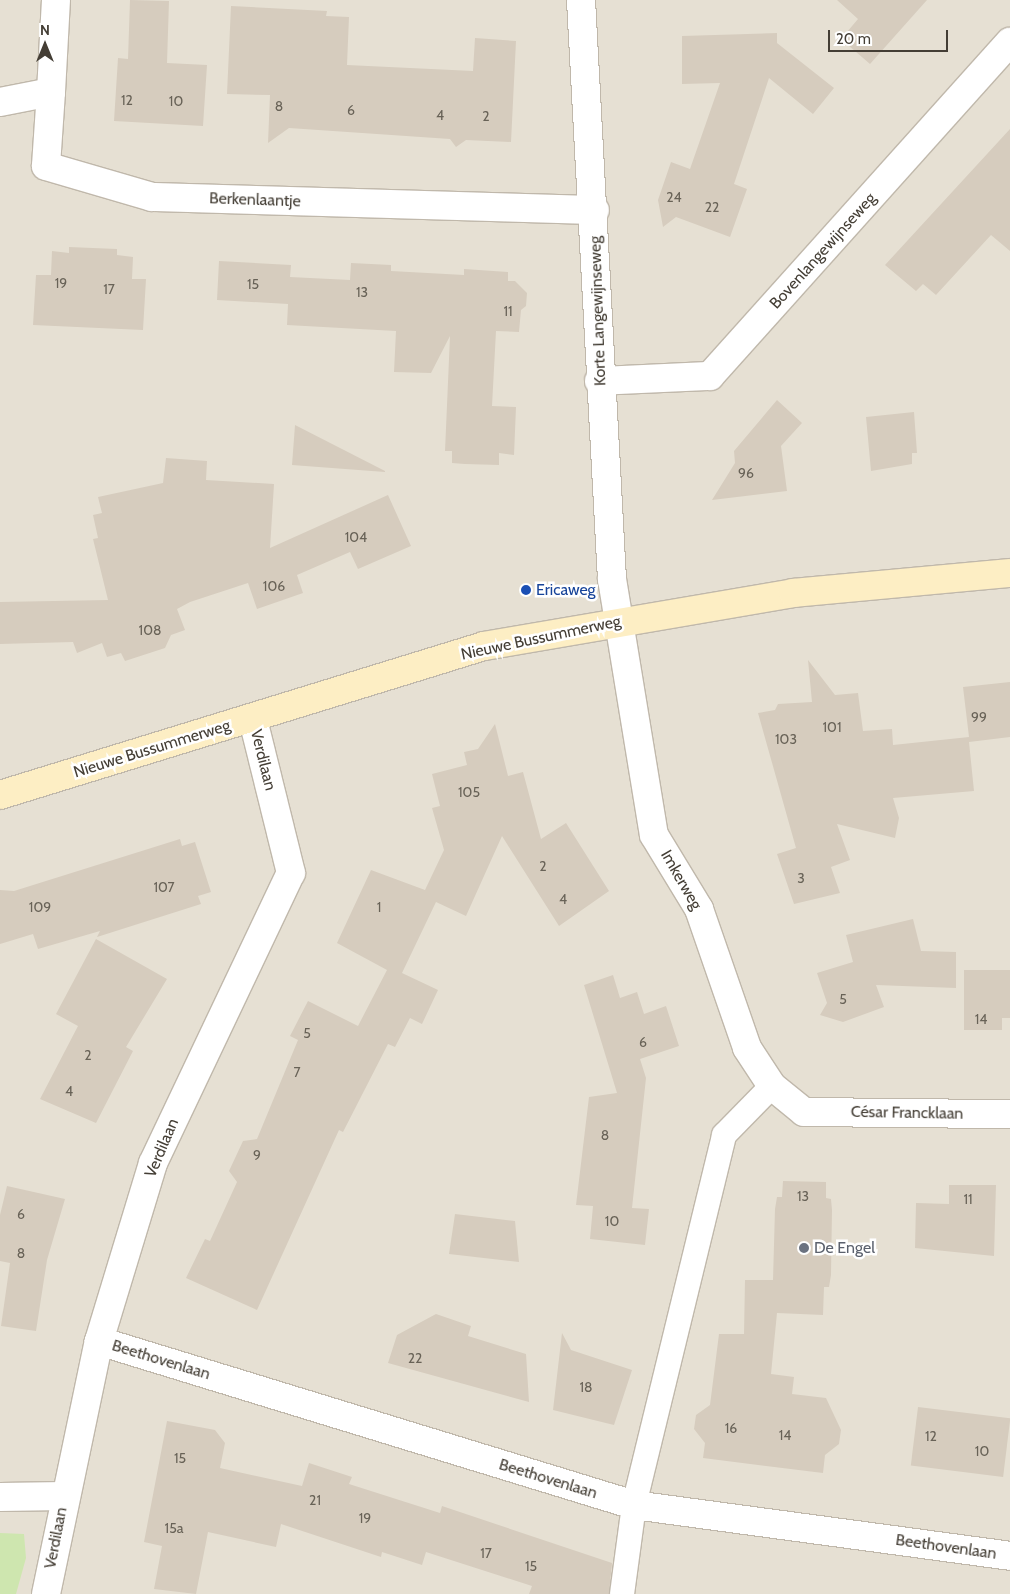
<!DOCTYPE html>
<html>
<head>
<meta charset="utf-8">
<style>
  body { margin:0 }
  #map { position:relative; width:1010px; height:1594px; overflow:hidden; background:#f2eee5; font-family:Cabin,sans-serif }
  div>[style] { position:absolute }
  [style*='--x'] { left:calc(var(--x)*1px); top:calc(var(--y)*1px); width:calc(var(--w)*1px); rotate:calc(var(--a)*1deg) }
  .residential>* { inset:0; background:#e6e0d3; transform-origin:0 0 }
  .green>* { inset:0; background:#cee6af }
  .building>* { inset:0; background:#d6ccbe; transform-origin:0 0 }
  .roads { filter:drop-shadow(1px 0 #c0b8ab) drop-shadow(-1px 0 #c0b8ab) drop-shadow(0 1px #c0b8ab) drop-shadow(0 -1px #c0b8ab) }
  .lane>* { height:24px; margin:-12px; padding:0 12px; transform-origin:12px; border-radius:12px; background:#fff }
  .street>* { height:28px; margin:-14px; padding:0 14px; transform-origin:14px; border-radius:14px; background:#fff }
  .secondary>* { height:28px; margin:-14px; padding:0 14px; transform-origin:14px; border-radius:14px; background:#fdeec4 }
  .dots>* { width:14px; height:14px; translate:-50% -50%; box-sizing:border-box; border:2px solid #fff; border-radius:50% }
  span { translate:-50% -50%; white-space:nowrap; text-align:center; line-height:1.15; -webkit-text-stroke:5px #fff; paint-order:stroke }
  .number-label { font-size:14px; color:#686257 }
  .number-label span { -webkit-text-stroke-width:0 }
  .street-label { font-size:16px; color:#443e35 }
  .transit-label { font-size:16px; color:#164399 }
  .left { translate:0 -50%; text-align:left }
  .worship-label { font-size:16px; color:#5b616d }
  .north { position:absolute; left:20px; top:20px; width:50px; height:50px; -webkit-text-stroke:4px #fff; paint-order:stroke; rotate:0deg; font-size:14px; font-weight:700; line-height:20px; text-align:center; color:#443e35 }
  .north::after { content:''; display:block; margin:auto; width:18px; height:22px; background:#443e35; clip-path:polygon(50% 0,100% 100%,50% 72%,0 100%) }
  .scale { position:absolute; left:828px; top:30px; width:120px; height:22px; box-sizing:border-box; border:2px solid #443e35; border-top:0; padding-left:6px; font-size:15px; line-height:18px; white-space:nowrap; color:#443e35; -webkit-text-stroke:4px #fff; paint-order:stroke }
</style>
</head>
<body>
<div id="map">
  <div class="residential">
    <div style="left:0;top:0;width:1010px;height:1594px"></div>
  </div>
  <div class="green">
    <div style="clip-path:polygon(0 1533px,24px 1534px,26px 1558px,16px 1594px,0 1594px)"></div>
  </div>
  <div class="building">
    <div style="clip-path:polygon(130px 0,169px 1px,167px 63px,207px 65px,203px 126px,114px 121px,118px 58px,128px 59px)"></div>
    <div style="clip-path:polygon(837px 0,927px 0,870px 64px,841px 39px,858px 19px)"></div>
    <div style="clip-path:polygon(231px 6px,327px 11px,326px 16px,349px 17px,347px 65px,473px 71px,475px 38px,516px 41px,511px 142px,466px 140px,456px 147px,450px 139px,289px 128px,268px 143px,270px 95px,227px 94px)"></div>
    <div style="clip-path:polygon(777px 33px,777px 43px,834px 88px,813px 114px,769px 78px,734px 184px,747px 189px,730px 237px,676px 217px,663px 227px,658px 200px,671px 162px,690px 169px,720px 83px,682px 84px,682px 36px)"></div>
    <div style="clip-path:polygon(1010px 129px,1010px 251px,991px 235px,936px 295px,923px 284px,916px 291px,885px 265px)"></div>
    <div style="clip-path:polygon(69px 247px,117px 249px,117px 255px,133px 257px,132px 279px,146px 279px,143px 330px,33px 325px,36px 275px,51px 275px,52px 251px,69px 253px)"></div>
    <div style="clip-path:polygon(219px 261px,291px 265px,290px 277px,350px 280px,351px 263px,391px 265px,391px 271px,464px 275px,464px 269px,508px 272px,508px 281px,515px 281px,527px 293px,526px 306px,521px 310px,519px 332px,496px 331px,492px 406px,516px 407px,514px 455px,499px 453px,499px 465px,465px 464px,452px 463px,452px 451px,445px 451px,450px 336px,431px 373px,394px 372px,396px 331px,287px 325px,288px 304px,217px 300px)"></div>
    <div style="clip-path:polygon(777px 400px,802px 423px,781px 446px,787px 491px,712px 500px,735px 463px,734px 451px)"></div>
    <div style="clip-path:polygon(914px 412px,917px 453px,912px 453px,912px 464px,871px 471px,866px 417px)"></div>
    <div style="clip-path:polygon(295px 425px,385px 471px,385px 472px,292px 465px)"></div>
    <div style="clip-path:polygon(166px 458px,207px 461px,206px 480px,274px 484px,270px 548px,388px 495px,411px 546px,358px 569px,350px 552px,297px 575px,303px 593px,257px 609px,248px 583px,190px 602px,177px 609px,185px 630px,171px 635px,165px 648px,125px 661px,121px 653px,107px 657px,102px 643px,77px 653px,73px 642px,0 644px,0 602px,108px 600px,93px 539px,98px 538px,93px 515px,102px 513px,98px 497px,163px 483px)"></div>
    <div style="clip-path:polygon(808px 660px,835px 695px,858px 693px,863px 731px,892px 729px,893px 745px,969px 737px,963px 687px,1010px 682px,1010px 737px,969px 742px,974px 791px,893px 798px,899px 818px,895px 838px,837px 824px,850px 860px,831px 867px,840px 893px,794px 904px,777px 854px,796px 848px,758px 713px,775px 710px,778px 704px,812px 702px)"></div>
    <div style="clip-path:polygon(495px 724px,508px 776px,523px 772px,541px 839px,566px 823px,609px 891px,559px 926px,502px 836px,466px 916px,436px 902px,402px 973px,438px 990px,422px 1024px,410px 1018px,395px 1047px,388px 1044px,343px 1132px,339px 1130px,257px 1310px,186px 1278px,205px 1239px,210px 1241px,237px 1182px,229px 1171px,243px 1141px,257px 1139px,298px 1040px,290px 1036px,308px 1001px,358px 1026px,387px 970px,337px 943px,371px 870px,425px 890px,444px 850px,432px 808px,440px 806px,432px 774px,467px 765px,464px 752px,478px 749px)"></div>
    <div style="clip-path:polygon(180px 839px,182px 846px,195px 842px,211px 892px,198px 896px,201px 904px,97px 937px,100px 931px,38px 949px,33px 934px,0 944px,0 890px,14px 891px)"></div>
    <div style="clip-path:polygon(913px 919px,921px 951px,956px 952px,956px 988px,876px 985px,884px 1007px,843px 1022px,820px 1015px,827px 1003px,817px 973px,853px 962px,846px 935px)"></div>
    <div style="clip-path:polygon(96px 939px,167px 979px,126px 1047px,133px 1051px,96px 1123px,40px 1099px,78px 1026px,56px 1014px)"></div>
    <div style="clip-path:polygon(964px 970px,1010px 970px,1010px 1018px,1002px 1018px,1002px 1030px,964px 1030px)"></div>
    <div style="clip-path:polygon(613px 975px,620px 998px,637px 992px,644px 1014px,666px 1006px,679px 1046px,640px 1059px,646px 1078px,632px 1208px,649px 1209px,645px 1245px,590px 1239px,593px 1206px,576px 1205px,589px 1097px,617px 1093px,584px 985px)"></div>
    <div style="clip-path:polygon(783px 1181px,826px 1182px,826px 1198px,831px 1199px,832px 1210px,831px 1275px,829px 1287px,824px 1287px,823px 1315px,777px 1313px,771px 1374px,794px 1377px,792px 1394px,826px 1398px,841px 1430px,839px 1444px,825px 1455px,823px 1473px,703px 1458px,705px 1443px,694px 1429px,696px 1415px,710px 1405px,719px 1334px,744px 1334px,745px 1280px,773px 1280px,775px 1209px,777px 1197px,782px 1197px)"></div>
    <div style="clip-path:polygon(949px 1185px,996px 1185px,994px 1256px,915px 1248px,916px 1203px,949px 1204px)"></div>
    <div style="clip-path:polygon(7px 1186px,65px 1199px,47px 1260px,36px 1331px,1px 1326px,10px 1263px,0 1261px,0 1215px)"></div>
    <div style="clip-path:polygon(455px 1214px,515px 1221px,519px 1262px,449px 1254px)"></div>
    <div style="clip-path:polygon(436px 1314px,471px 1326px,468px 1336px,526px 1354px,529px 1402px,388px 1363px,397px 1335px)"></div>
    <div style="clip-path:polygon(562px 1333px,571px 1350px,632px 1370px,614px 1425px,553px 1410px)"></div>
    <div style="left:918px;top:1407px;width:93px;height:59px;rotate:7deg"></div>
    <div style="clip-path:polygon(167px 1421px,215px 1430px,225px 1443px,220px 1468px,302px 1486px,309px 1463px,352px 1477px,349px 1484px,440px 1513px,442px 1506px,612px 1563px,609px 1594px,529px 1594px,532px 1586px,426px 1552px,422px 1565px,382px 1552px,381px 1557px,281px 1524px,276px 1547px,208px 1532px,196px 1594px,154px 1589px,162px 1546px,144px 1542px)"></div>
  </div>
  <div class="roads">
    <div class="lane">
      <div style="--x:622;--y:1594;--w:90;--a:-82.3"></div>
      <div style="--x:634;--y:1505;--w:381;--a:-76.3"></div>
      <div style="--x:724;--y:1135;--w:69;--a:-45.6"></div>
    </div>
    <div class="street">
      <div style="--x:581;--y:0;--w:580;--a:86.94"></div>
      <div style="--x:612;--y:579;--w:259;--a:80.7"></div>
      <div style="--x:654;--y:835;--w:87;--a:58.7"></div>
      <div style="--x:699;--y:909;--w:147;--a:70.9"></div>
      <div style="--x:747;--y:1048;--w:45;--a:56.7"></div>
      <div style="--x:772;--y:1086;--w:41;--a:39.1"></div>
      <div style="--x:804;--y:1112;--w:206;--a:0.6"></div>
      <div style="--x:51;--y:92;--w:92;--a:-86.9"></div>
      <div style="--x:0;--y:102;--w:52;--a:-11.1"></div>
      <div style="--x:51;--y:92;--w:74;--a:93.9"></div>
      <div style="--x:46;--y:166;--w:110;--a:16.3"></div>
      <div style="--x:152;--y:197;--w:443;--a:1.7"></div>
      <div style="--x:599;--y:381;--w:111;--a:-2.6"></div>
      <div style="--x:710;--y:376;--w:449;--a:-48.1"></div>
      <div style="--x:99;--y:1341;--w:560;--a:17.04"></div>
      <div style="--x:634;--y:1505;--w:379;--a:7.7"></div>
      <div style="--x:0;--y:1497;--w:64;--a:-0.9"></div>
      <div style="--x:46;--y:1594;--w:258;--a:-78.2"></div>
      <div style="--x:99;--y:1341;--w:186;--a:-73.1"></div>
      <div style="--x:153;--y:1163;--w:321;--a:-64.6"></div>
      <div style="--x:291;--y:873;--w:159;--a:-103.9"></div>
    </div>
    <div class="secondary">
      <div style="--x:0;--y:795;--w:506;--a:-17.11"></div>
      <div style="--x:484;--y:646;--w:314;--a:-9.7"></div>
      <div style="--x:793;--y:593;--w:218;--a:-5.3"></div>
    </div>
  </div>
  <div class="dots">
    <div style="left:526px;top:590px;background:#1a4fb4"></div>
    <div style="left:804px;top:1248px;background:#6b7280"></div>
  </div>
  <div class="number-label">
    <span style="left:127px;top:100px">12</span>
    <span style="left:176px;top:101px">10</span>
    <span style="left:279px;top:106px">8</span>
    <span style="left:351px;top:110px">6</span>
    <span style="left:440px;top:115px">4</span>
    <span style="left:486px;top:116px">2</span>
    <span style="left:674px;top:197px">24</span>
    <span style="left:712px;top:207px">22</span>
    <span style="left:61px;top:283px">19</span>
    <span style="left:253px;top:284px">15</span>
    <span style="left:109px;top:289px">17</span>
    <span style="left:362px;top:292px">13</span>
    <span style="left:508px;top:311px">11</span>
    <span style="left:746px;top:473px">96</span>
    <span style="left:356px;top:537px">104</span>
    <span style="left:274px;top:586px">106</span>
    <span style="left:150px;top:630px">108</span>
    <span style="left:979px;top:717px">99</span>
    <span style="left:832px;top:727px">101</span>
    <span style="left:786px;top:739px">103</span>
    <span style="left:469px;top:792px">105</span>
    <span style="left:543px;top:866px">2</span>
    <span style="left:801px;top:878px">3</span>
    <span style="left:164px;top:887px">107</span>
    <span style="left:563px;top:899px">4</span>
    <span style="left:40px;top:907px">109</span>
    <span style="left:379px;top:907px">1</span>
    <span style="left:843px;top:999px">5</span>
    <span style="left:981px;top:1019px">14</span>
    <span style="left:307px;top:1033px">5</span>
    <span style="left:643px;top:1042px">6</span>
    <span style="left:88px;top:1055px">2</span>
    <span style="left:297px;top:1072px">7</span>
    <span style="left:69px;top:1091px">4</span>
    <span style="left:605px;top:1135px">8</span>
    <span style="left:257px;top:1155px">9</span>
    <span style="left:803px;top:1196px">13</span>
    <span style="left:968px;top:1199px">11</span>
    <span style="left:21px;top:1214px">6</span>
    <span style="left:612px;top:1221px">10</span>
    <span style="left:21px;top:1253px">8</span>
    <span style="left:415px;top:1358px">22</span>
    <span style="left:586px;top:1387px">18</span>
    <span style="left:731px;top:1428px">16</span>
    <span style="left:785px;top:1435px">14</span>
    <span style="left:931px;top:1436px">12</span>
    <span style="left:982px;top:1451px">10</span>
    <span style="left:180px;top:1458px">15</span>
    <span style="left:315px;top:1500px">21</span>
    <span style="left:365px;top:1518px">19</span>
    <span style="left:174px;top:1528px">15a</span>
    <span style="left:486px;top:1553px">17</span>
    <span style="left:531px;top:1566px">15</span>
  </div>
  <div class="street-label">
    <span style="left:255px;top:200px;rotate:2deg">Berkenlaantje</span>
    <span style="left:823px;top:251px;rotate:-48deg">Bovenlangewijnseweg</span>
    <span style="left:598px;top:311px;rotate:-92deg">Korte Langewijnseweg</span>
    <span style="left:541px;top:638px;rotate:-12deg">Nieuwe Bussummerweg</span>
    <span style="left:152px;top:749px;rotate:-17deg">Nieuwe Bussummerweg</span>
    <span style="left:263px;top:760px;rotate:76deg">Verdilaan</span>
    <span style="left:681px;top:880px;rotate:60deg">Imkerweg</span>
    <span style="left:907px;top:1113px;rotate:1deg">César Francklaan</span>
    <span style="left:162px;top:1148px;rotate:-67deg">Verdilaan</span>
    <span style="left:161px;top:1360px;rotate:17deg">Beethovenlaan</span>
    <span style="left:548px;top:1479px;rotate:17deg">Beethovenlaan</span>
    <span style="left:56px;top:1538px;rotate:-79deg">Verdilaan</span>
    <span style="left:946px;top:1547px;rotate:8deg">Beethovenlaan</span>
  </div>
  <div class="transit-label">
    <span class="left" style="left:536px;top:590px">Ericaweg</span>
  </div>
  <div class="worship-label">
    <span class="left" style="left:814px;top:1248px">De Engel</span>
  </div>
  <div class="north">N</div>
  <div class="scale">20 m</div>
</div>
</body>
</html>
